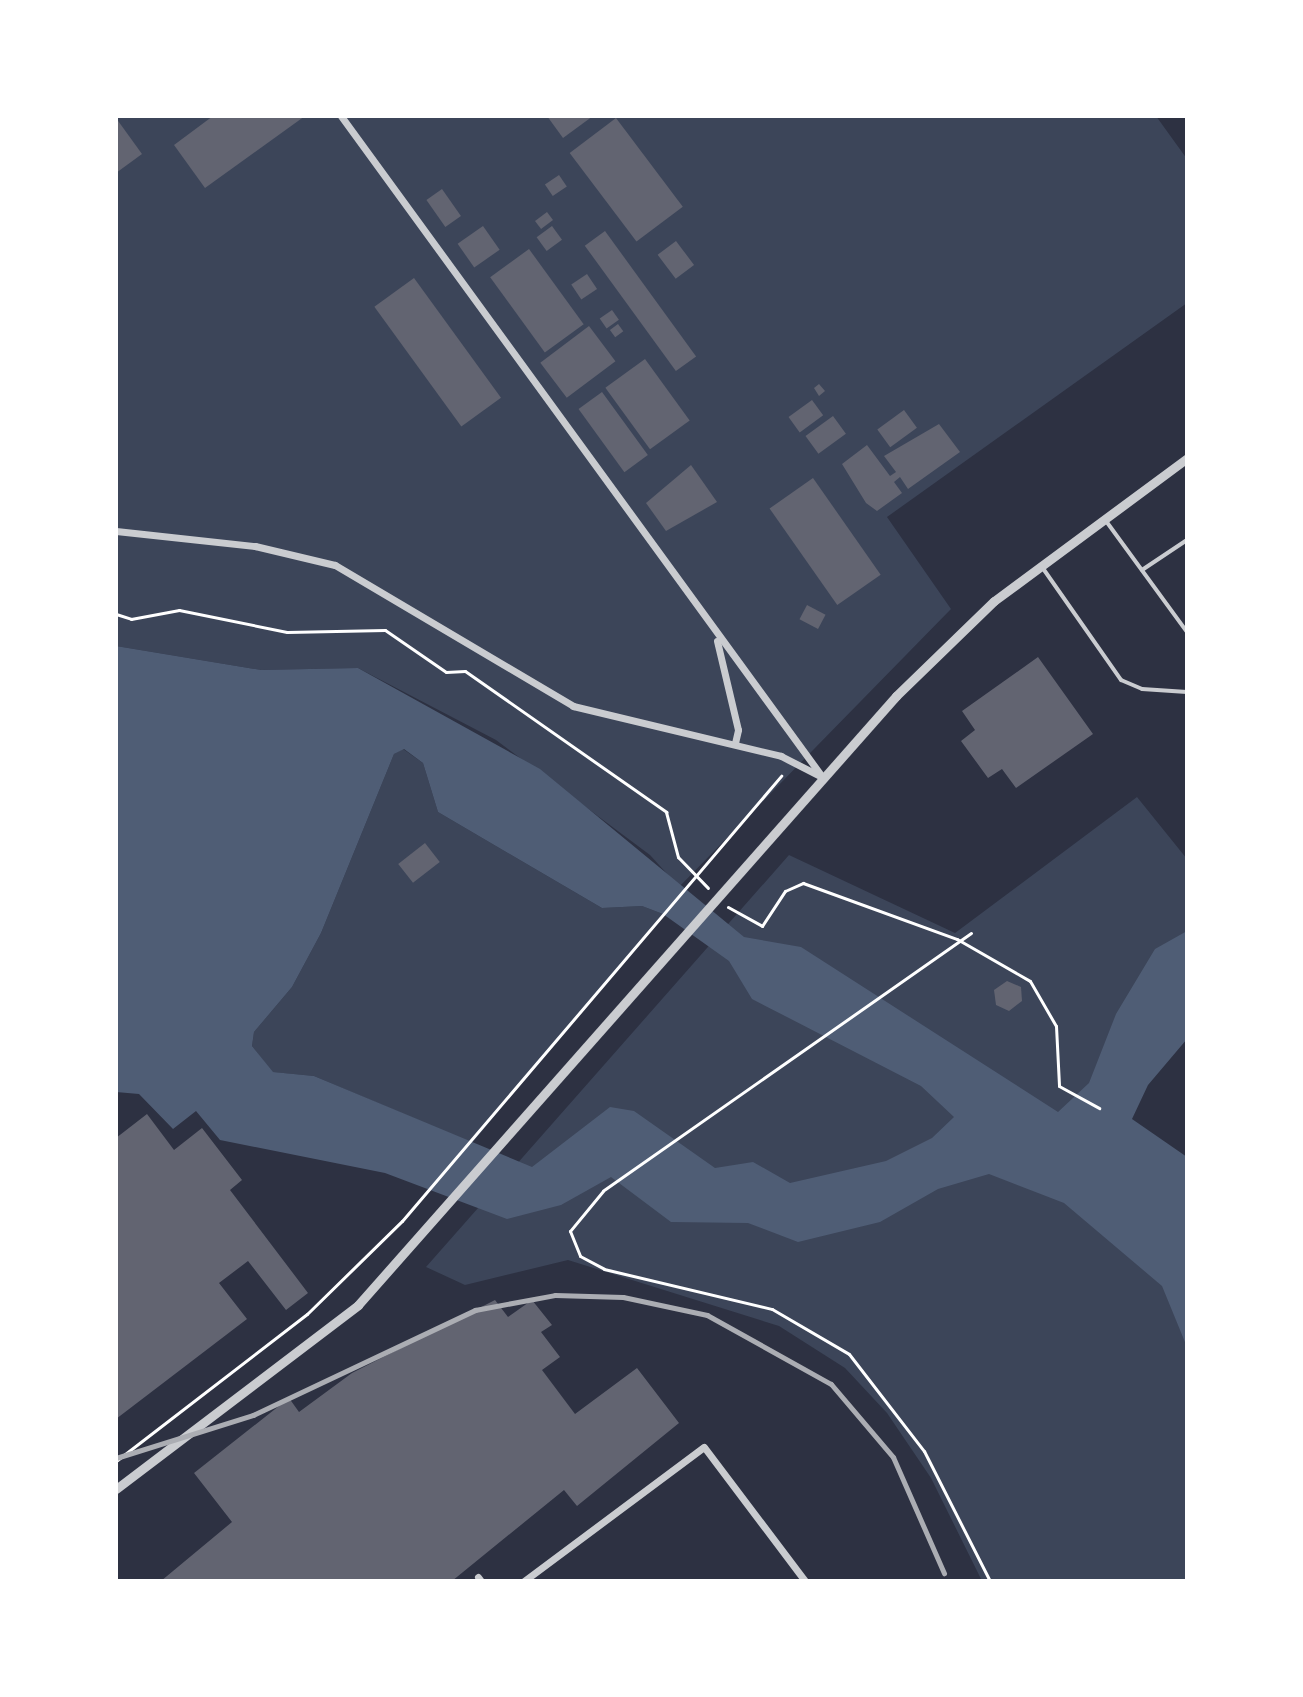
<!DOCTYPE html>
<html>
<head>
<meta charset="utf-8">
<style>
  body { margin:0 }
  #map { position:relative; width:1303px; height:1697px; overflow:hidden; background:#2d3142; font-family:"Fira Sans",sans-serif }
  div>[style] { position:absolute }
  [style*='--x'] { left:calc(var(--x)*1px); top:calc(var(--y)*1px); width:calc(var(--w)*1px); rotate:calc(var(--a)*1deg) }
  .green>* { inset:0; background:#3c4559 }
  .water>* { inset:0; background:#4f5d75 }
  .building>* { inset:0; background:#626471; transform-origin:0 0 }
  .path>* { height:3px; margin:-1.5px; padding:0 1.5px; transform-origin:1.5px; border-radius:1.5px; background:#fff }
  .service>* { height:4px; margin:-2px; padding:0 2px; transform-origin:2px; border-radius:2px; background:#caccd0 }
  .minor>* { height:7px; margin:-3.5px; padding:0 3.5px; transform-origin:3.5px; border-radius:3.5px; background:#caccd0 }
  .tertiary>* { height:9px; margin:-4.5px; padding:0 4.5px; transform-origin:4.5px; border-radius:4.5px; background:#caccd0 }
  .rail>* { height:5px; margin:-2.5px; padding:0 2.5px; transform-origin:2.5px; border-radius:2.5px; background:#abadb3 }
  span { translate:-50% -50%; white-space:nowrap; text-align:center; line-height:1.15; -webkit-text-stroke:8px #fff; paint-order:stroke }
  .frame { position:absolute; inset:0; border:118px solid #fff; pointer-events:none }
</style>
</head>
<body>
<div id="map">
  <div class="green">
    <div style="clip-path:polygon(116px 116px,1156px 116px,1187px 159px,1187px 303px,887px 517px,951px 609px,679px 887px,650px 855px,496px 740px,358px 668px,261px 670px,116px 646px)"></div>
    <div style="clip-path:polygon(403px 749px,423px 763px,438px 812px,602px 908px,642px 906px,663px 914px,472px 1143px,314px 1076px,272px 1072px,252px 1046px,254px 1032px,292px 987px,321px 933px,394px 754px)"></div>
    <div style="clip-path:polygon(1137px 797px,1187px 859px,1187px 972px,1094px 1142px,1187px 1220px,1187px 1581px,982px 1581px,931px 1478px,887px 1413px,845px 1368px,779px 1326px,568px 1260px,465px 1285px,426px 1267px,789px 855px,955px 933px)"></div>
  </div>
  <div class="water">
    <div style="clip-path:polygon(evenodd,116px 646px,261px 670px,358px 668px,540px 769px,744px 937px,801px 947px,1058px 1112px,1089px 1083px,1116px 1014px,1155px 949px,1187px 931px,1187px 1039px,1148px 1085px,1132px 1119px,1187px 1157px,1187px 1347px,1162px 1286px,1064px 1203px,989px 1174px,938px 1189px,880px 1222px,798px 1242px,748px 1223px,671px 1222px,611px 1177px,561px 1205px,507px 1219px,385px 1173px,220px 1140px,196px 1111px,173px 1129px,139px 1094px,116px 1092px,116px 646px,404px 749px,423px 763px,438px 812px,602px 908px,642px 906px,663px 914px,729px 961px,752px 999px,921px 1086px,954px 1117px,932px 1138px,886px 1161px,790px 1183px,753px 1162px,715px 1168px,634px 1111px,610px 1107px,532px 1167px,314px 1076px,273px 1072px,252px 1046px,254px 1032px,292px 987px,321px 933px,394px 754px,404px 749px)"></div>
  </div>
  <div class="building">
    <div style="clip-path:polygon(213px 116px,305px 116px,205px 188px,174px 145px)"></div>
    <div style="clip-path:polygon(547px 116px,593px 116px,563px 138px)"></div>
    <div style="clip-path:polygon(116px 118px,142px 154px,116px 173px)"></div>
    <div style="left:616px;top:118px;width:111px;height:58px;rotate:53deg"></div>
    <div style="left:559px;top:175px;width:14px;height:17px;rotate:56deg"></div>
    <div style="left:442px;top:189px;width:33px;height:19px;rotate:55deg"></div>
    <div style="left:547px;top:212px;width:10px;height:15px;rotate:53deg"></div>
    <div style="left:483px;top:226px;width:29px;height:31px;rotate:55deg"></div>
    <div style="left:552px;top:226px;width:17px;height:19px;rotate:54deg"></div>
    <div style="left:605px;top:231px;width:155px;height:25px;rotate:54deg"></div>
    <div style="left:676px;top:241px;width:30px;height:23px;rotate:53deg"></div>
    <div style="left:529px;top:249px;width:93px;height:48px;rotate:54deg"></div>
    <div style="left:587px;top:274px;width:18px;height:19px;rotate:56deg"></div>
    <div style="left:414px;top:278px;width:148px;height:49px;rotate:54deg"></div>
    <div style="left:612px;top:310px;width:12px;height:15px;rotate:55deg"></div>
    <div style="left:618px;top:324px;width:9px;height:10px;rotate:54deg"></div>
    <div style="left:589px;top:326px;width:44px;height:61px;rotate:53deg"></div>
    <div style="left:645px;top:359px;width:76px;height:49px;rotate:54deg"></div>
    <div style="clip-path:polygon(819px 384px,825px 391px,819px 396px,814px 388px)"></div>
    <div style="left:602px;top:392px;width:78px;height:29px;rotate:54deg"></div>
    <div style="left:812px;top:400px;width:19px;height:29px;rotate:54deg"></div>
    <div style="left:904px;top:410px;width:22px;height:33px;rotate:54deg"></div>
    <div style="left:833px;top:416px;width:22px;height:34px;rotate:54deg"></div>
    <div style="clip-path:polygon(939px 424px,960px 452px,908px 489px,900px 477px,894px 482px,902px 493px,877px 511px,866px 503px,842px 464px,867px 445px,890px 476px,896px 472px,884px 456px)"></div>
    <div style="clip-path:polygon(691px 465px,717px 502px,666px 531px,646px 503px)"></div>
    <div style="left:813px;top:478px;width:118px;height:53px;rotate:55deg"></div>
    <div style="left:807px;top:605px;width:21px;height:16px;rotate:28deg"></div>
    <div style="clip-path:polygon(1038px 657px,1093px 734px,1016px 788px,1002px 769px,988px 778px,961px 741px,975px 730px,962px 711px)"></div>
    <div style="left:425px;top:843px;width:24px;height:34px;rotate:52deg"></div>
    <div style="clip-path:polygon(1007px 981px,1021px 987px,1022px 1001px,1009px 1011px,996px 1005px,994px 990px)"></div>
    <div style="clip-path:polygon(147px 1114px,174px 1150px,202px 1128px,242px 1180px,230px 1190px,308px 1293px,286px 1310px,248px 1261px,219px 1283px,247px 1319px,116px 1419px,116px 1138px)"></div>
    <div style="clip-path:polygon(495px 1300px,508px 1317px,532px 1300px,552px 1325px,541px 1332px,560px 1357px,542px 1370px,575px 1414px,637px 1368px,679px 1423px,577px 1506px,564px 1490px,452px 1581px,161px 1581px,232px 1522px,194px 1473px,289px 1398px,299px 1412px,352px 1373px)"></div>
  </div>
  <div class="path">
    <div style="--x:116;--y:614;--w:16;--a:18"></div>
    <div style="--x:131;--y:619;--w:49;--a:-10.6"></div>
    <div style="--x:179;--y:610;--w:110;--a:11.5"></div>
    <div style="--x:287;--y:632;--w:98;--a:-1.2"></div>
    <div style="--x:385;--y:630;--w:74;--a:34.5"></div>
    <div style="--x:446;--y:672;--w:19;--a:-3"></div>
    <div style="--x:465;--y:671;--w:246;--a:35"></div>
    <div style="--x:666;--y:812;--w:47;--a:75.1"></div>
    <div style="--x:678;--y:857;--w:43;--a:45.9"></div>
    <div style="--x:728;--y:907;--w:39;--a:29"></div>
    <div style="--x:762;--y:926;--w:42;--a:-56.7"></div>
    <div style="--x:785;--y:891;--w:20;--a:-24"></div>
    <div style="--x:803;--y:883;--w:164;--a:20"></div>
    <div style="--x:957;--y:939;--w:84;--a:29.9"></div>
    <div style="--x:1030;--y:981;--w:52;--a:60"></div>
    <div style="--x:1056;--y:1026;--w:60;--a:87.1"></div>
    <div style="--x:1059;--y:1086;--w:46;--a:28.8"></div>
    <div style="--x:971;--y:933;--w:449;--a:145"></div>
    <div style="--x:603;--y:1191;--w:52;--a:129.5"></div>
    <div style="--x:570;--y:1231;--w:27;--a:68"></div>
    <div style="--x:580;--y:1256;--w:27;--a:28"></div>
    <div style="--x:604;--y:1269;--w:173;--a:13.4"></div>
    <div style="--x:772;--y:1309;--w:89;--a:30.3"></div>
    <div style="--x:849;--y:1354;--w:123;--a:52.3"></div>
    <div style="--x:924;--y:1451;--w:146;--a:63.1"></div>
    <div style="--x:116;--y:1461;--w:241;--a:-37.6"></div>
    <div style="--x:307;--y:1314;--w:133;--a:-44.4"></div>
    <div style="--x:402;--y:1221;--w:585;--a:-49.58"></div>
  </div>
  <div class="service">
    <div style="--x:1106;--y:521;--w:137;--a:53.9"></div>
    <div style="--x:1042;--y:567;--w:138;--a:55"></div>
    <div style="--x:1121;--y:680;--w:23;--a:23"></div>
    <div style="--x:1142;--y:689;--w:45;--a:3.8"></div>
    <div style="--x:1142;--y:570;--w:54;--a:-33.7"></div>
  </div>
  <div class="minor">
    <div style="--x:341;--y:116;--w:819;--a:53.94"></div>
    <div style="--x:116;--y:531;--w:140;--a:6.2"></div>
    <div style="--x:255;--y:546;--w:82;--a:13.4"></div>
    <div style="--x:335;--y:565;--w:277;--a:30.6"></div>
    <div style="--x:573;--y:706;--w:214;--a:13.5"></div>
    <div style="--x:781;--y:756;--w:42;--a:27.2"></div>
    <div style="--x:717;--y:641;--w:91;--a:76.7"></div>
    <div style="--x:738;--y:730;--w:13;--a:103"></div>
    <div style="--x:478;--y:1577;--w:5;--a:53"></div>
    <div style="--x:524;--y:1581;--w:224;--a:-36.7"></div>
    <div style="--x:704;--y:1447;--w:168;--a:53"></div>
  </div>
  <div class="tertiary">
    <div style="--x:116;--y:1489;--w:304;--a:-37.2"></div>
    <div style="--x:358;--y:1305;--w:813;--a:-48.54"></div>
    <div style="--x:896;--y:696;--w:136;--a:-44.1"></div>
    <div style="--x:994;--y:601;--w:240;--a:-36.5"></div>
  </div>
  <div class="rail">
    <div style="--x:116;--y:1458;--w:144;--a:-17.4"></div>
    <div style="--x:253;--y:1415;--w:246;--a:-25.3"></div>
    <div style="--x:475;--y:1310;--w:81;--a:-10.6"></div>
    <div style="--x:555;--y:1295;--w:68;--a:1.7"></div>
    <div style="--x:623;--y:1297;--w:86;--a:12.1"></div>
    <div style="--x:707;--y:1315;--w:142;--a:29.1"></div>
    <div style="--x:831;--y:1384;--w:96;--a:49.7"></div>
    <div style="--x:893;--y:1457;--w:127;--a:66.3"></div>
  </div>
  <div class="frame"></div>
</div>
</body>
</html>
